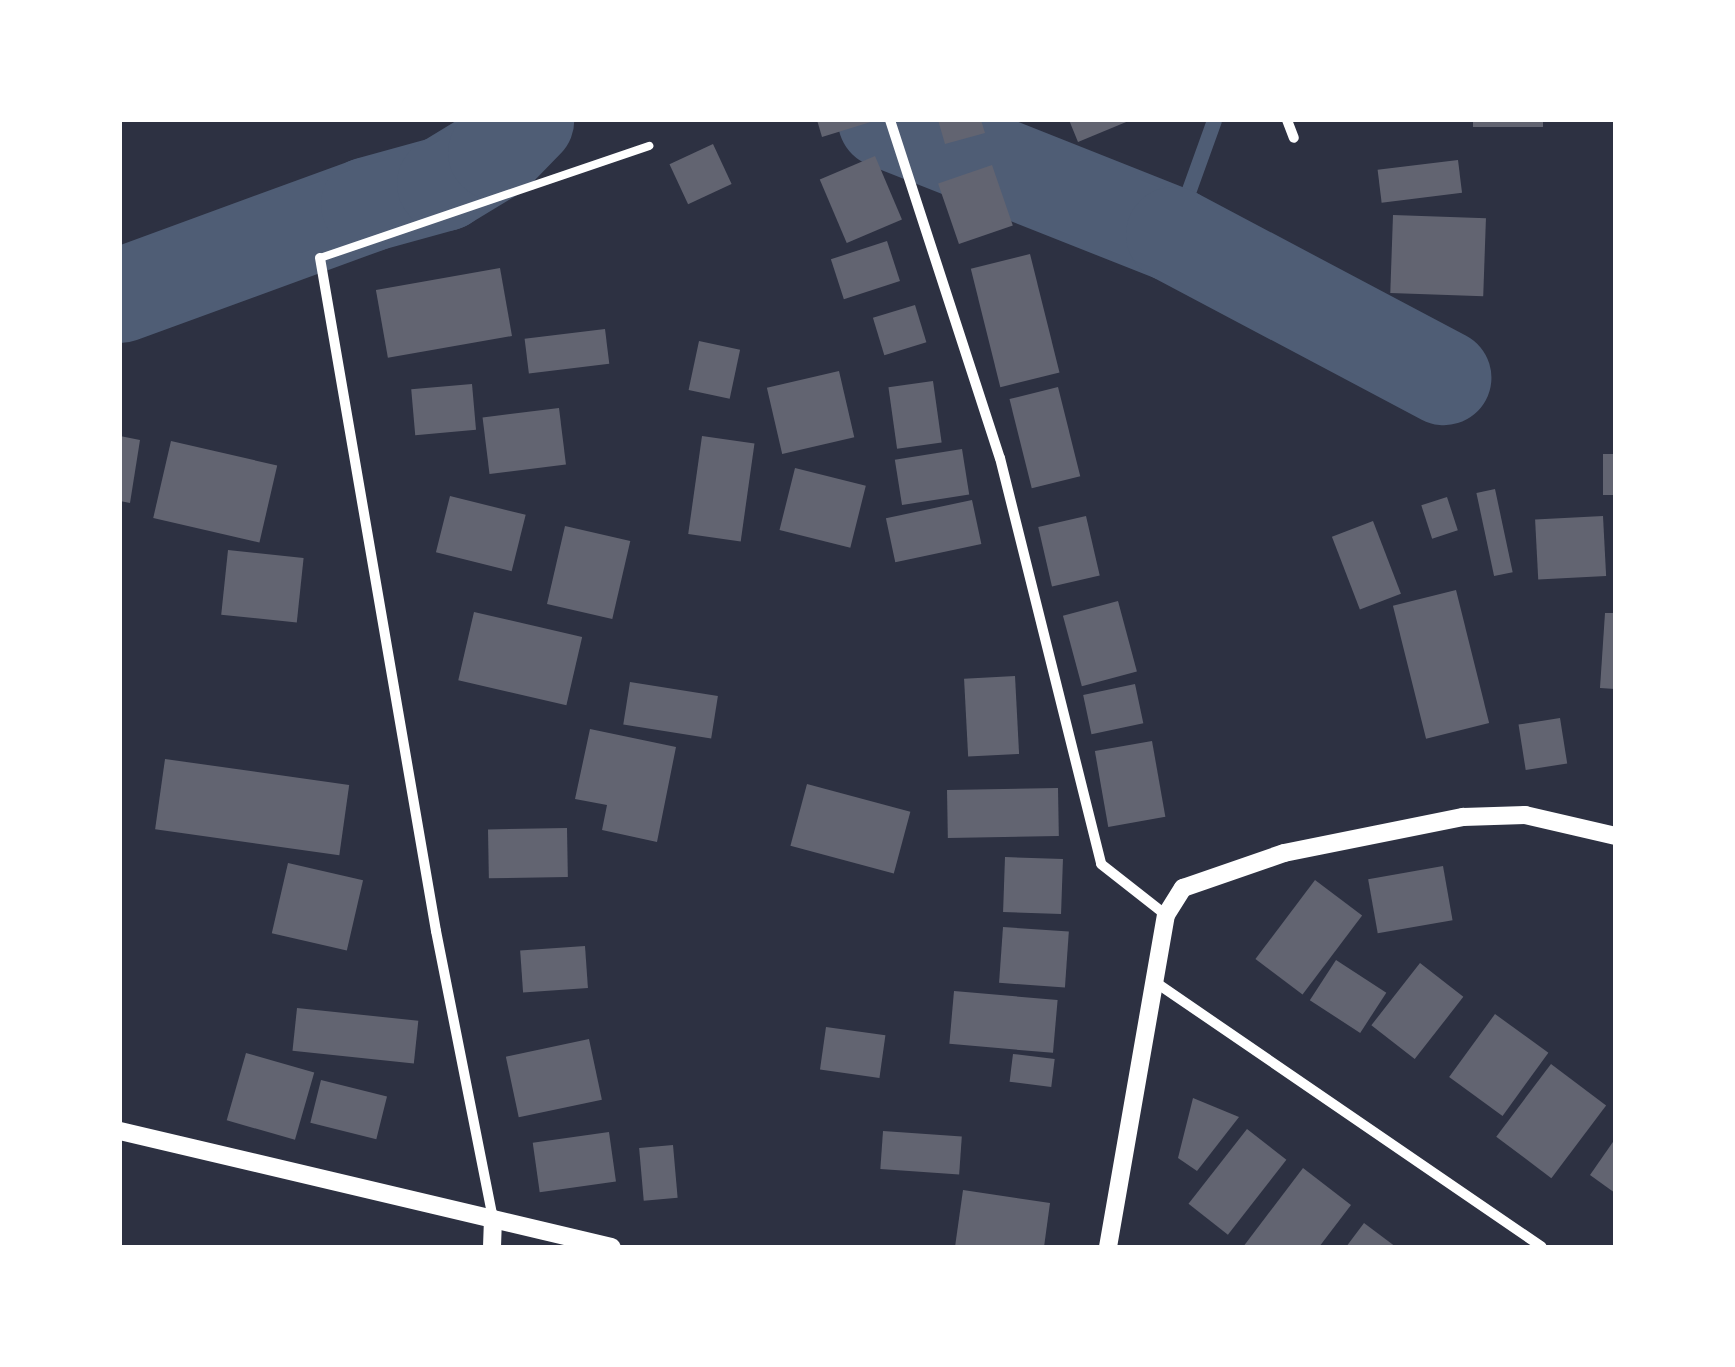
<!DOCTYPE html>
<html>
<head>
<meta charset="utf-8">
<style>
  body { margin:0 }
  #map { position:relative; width:1735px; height:1367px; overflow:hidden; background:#2d3142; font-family:"Public Sans",sans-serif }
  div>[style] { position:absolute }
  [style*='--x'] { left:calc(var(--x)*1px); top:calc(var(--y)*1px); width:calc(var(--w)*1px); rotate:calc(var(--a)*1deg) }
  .stream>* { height:15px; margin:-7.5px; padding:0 7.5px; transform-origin:7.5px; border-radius:7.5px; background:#4f5d75 }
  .river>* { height:95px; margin:-47.5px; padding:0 47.5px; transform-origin:47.5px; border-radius:47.5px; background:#4f5d75 }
  .building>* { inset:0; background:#626471; transform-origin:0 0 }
  .service>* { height:8px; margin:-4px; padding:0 4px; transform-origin:4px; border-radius:4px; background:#fff }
  .minor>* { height:10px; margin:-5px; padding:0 5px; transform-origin:5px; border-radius:5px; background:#fff }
  .tertiary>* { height:18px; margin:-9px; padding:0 9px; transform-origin:9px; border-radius:9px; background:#fff }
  span { translate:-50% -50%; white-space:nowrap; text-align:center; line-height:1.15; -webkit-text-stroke:9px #fff; paint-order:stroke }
  .frame { position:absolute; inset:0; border:122px solid #fff; pointer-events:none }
</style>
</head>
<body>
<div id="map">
  <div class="stream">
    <div style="--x:1173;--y:234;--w:121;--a:-70.2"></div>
  </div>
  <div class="river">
    <div style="--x:885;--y:120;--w:310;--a:21.6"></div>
    <div style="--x:1173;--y:234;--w:306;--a:27.9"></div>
    <div style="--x:120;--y:295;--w:264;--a:-20.1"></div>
    <div style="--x:368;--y:204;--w:79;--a:-15.4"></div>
    <div style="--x:444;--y:183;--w:60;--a:-31.3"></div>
    <div style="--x:495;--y:152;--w:45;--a:-45.9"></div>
  </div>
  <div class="building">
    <div style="clip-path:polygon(817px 120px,874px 120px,874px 121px,822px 137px)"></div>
    <div style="clip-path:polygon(938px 120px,981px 120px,985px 133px,945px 144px)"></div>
    <div style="clip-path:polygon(1069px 120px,1131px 120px,1078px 142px)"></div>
    <div style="left:1473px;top:120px;width:70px;height:7px"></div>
    <div style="left:713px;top:144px;width:44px;height:48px;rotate:65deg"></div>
    <div style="left:875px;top:156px;width:69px;height:60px;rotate:67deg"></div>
    <div style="left:1458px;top:160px;width:33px;height:81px;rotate:83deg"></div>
    <div style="left:992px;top:165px;width:64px;height:57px;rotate:71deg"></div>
    <div style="left:1393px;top:215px;width:93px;height:78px;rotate:2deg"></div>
    <div style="left:887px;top:241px;width:42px;height:59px;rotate:72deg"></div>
    <div style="left:1030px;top:254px;width:122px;height:61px;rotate:76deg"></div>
    <div style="left:500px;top:268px;width:69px;height:126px;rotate:80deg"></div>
    <div style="left:915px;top:305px;width:39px;height:44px;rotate:73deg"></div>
    <div style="left:605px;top:329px;width:35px;height:81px;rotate:83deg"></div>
    <div style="left:699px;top:341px;width:42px;height:50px;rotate:12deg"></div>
    <div style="left:839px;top:371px;width:68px;height:74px;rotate:77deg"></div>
    <div style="left:933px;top:381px;width:62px;height:45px;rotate:82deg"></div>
    <div style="left:472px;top:384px;width:46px;height:61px;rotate:85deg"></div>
    <div style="left:1058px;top:387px;width:92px;height:50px;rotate:76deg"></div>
    <div style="left:559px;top:408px;width:57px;height:77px;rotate:83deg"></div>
    <div style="clip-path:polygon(120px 436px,140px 440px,130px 503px,120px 501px)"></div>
    <div style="left:702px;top:436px;width:53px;height:99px;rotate:8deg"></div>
    <div style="left:171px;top:441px;width:109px;height:79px;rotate:13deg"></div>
    <div style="left:962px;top:449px;width:46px;height:68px;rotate:81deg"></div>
    <div style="left:1603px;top:454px;width:12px;height:41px"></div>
    <div style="left:795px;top:468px;width:73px;height:64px;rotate:14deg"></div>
    <div style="left:1495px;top:489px;width:85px;height:19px;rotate:78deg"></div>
    <div style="left:450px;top:496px;width:78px;height:58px;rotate:14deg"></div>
    <div style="left:1447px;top:497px;width:35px;height:27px;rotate:72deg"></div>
    <div style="left:972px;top:500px;width:45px;height:88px;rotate:78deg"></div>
    <div style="left:1086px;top:516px;width:61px;height:49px;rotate:77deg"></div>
    <div style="left:1603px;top:516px;width:60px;height:68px;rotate:87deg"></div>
    <div style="left:1373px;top:521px;width:78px;height:44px;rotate:69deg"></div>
    <div style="left:565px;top:526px;width:67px;height:80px;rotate:13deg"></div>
    <div style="left:228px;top:550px;width:76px;height:65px;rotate:6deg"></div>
    <div style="left:1456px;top:590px;width:137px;height:65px;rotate:76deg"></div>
    <div style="left:1118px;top:601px;width:73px;height:57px;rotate:75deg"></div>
    <div style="left:474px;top:612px;width:111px;height:70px;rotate:13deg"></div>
    <div style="clip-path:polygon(1605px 613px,1615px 613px,1615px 689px,1600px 688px)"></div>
    <div style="left:1015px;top:676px;width:78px;height:51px;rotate:87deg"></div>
    <div style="left:630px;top:682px;width:89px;height:43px;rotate:9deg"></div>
    <div style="left:1135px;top:684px;width:40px;height:53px;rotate:78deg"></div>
    <div style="left:1560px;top:718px;width:46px;height:42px;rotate:81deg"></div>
    <div style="clip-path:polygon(590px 729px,676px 747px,657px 842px,602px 830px,607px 805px,575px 799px)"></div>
    <div style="left:1152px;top:741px;width:77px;height:58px;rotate:80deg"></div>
    <div style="left:165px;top:759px;width:186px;height:71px;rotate:8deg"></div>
    <div style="left:807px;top:784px;width:107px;height:64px;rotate:15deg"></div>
    <div style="left:1058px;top:788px;width:48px;height:111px;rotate:89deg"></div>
    <div style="left:567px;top:828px;width:49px;height:79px;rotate:89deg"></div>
    <div style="left:1005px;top:857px;width:58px;height:55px;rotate:2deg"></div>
    <div style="left:288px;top:863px;width:77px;height:72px;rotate:13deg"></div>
    <div style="left:1443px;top:866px;width:55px;height:76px;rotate:80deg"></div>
    <div style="left:1315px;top:880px;width:59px;height:99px;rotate:37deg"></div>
    <div style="left:1003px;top:927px;width:66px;height:56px;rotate:4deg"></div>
    <div style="left:585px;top:946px;width:42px;height:65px;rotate:86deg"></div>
    <div style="left:1336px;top:960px;width:60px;height:48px;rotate:33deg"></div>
    <div style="left:1420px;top:963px;width:55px;height:79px;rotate:38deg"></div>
    <div style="left:954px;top:991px;width:104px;height:53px;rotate:5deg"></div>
    <div style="left:297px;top:1008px;width:122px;height:43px;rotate:6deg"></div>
    <div style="left:1495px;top:1014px;width:66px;height:78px;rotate:36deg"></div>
    <div style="left:826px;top:1027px;width:60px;height:43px;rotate:8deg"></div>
    <div style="left:589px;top:1039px;width:62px;height:85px;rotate:78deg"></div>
    <div style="left:246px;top:1053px;width:71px;height:70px;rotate:16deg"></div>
    <div style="left:1013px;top:1054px;width:42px;height:28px;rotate:7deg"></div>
    <div style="left:1551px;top:1064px;width:69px;height:91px;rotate:37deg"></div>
    <div style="left:321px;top:1080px;width:68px;height:44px;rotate:14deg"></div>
    <div style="clip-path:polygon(1193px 1098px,1239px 1117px,1197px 1171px,1178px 1158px)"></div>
    <div style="left:1247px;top:1129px;width:50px;height:95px;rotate:38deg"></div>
    <div style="left:883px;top:1131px;width:79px;height:38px;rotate:4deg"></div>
    <div style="left:609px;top:1132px;width:50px;height:77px;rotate:82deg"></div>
    <div style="clip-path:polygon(1615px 1139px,1615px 1193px,1590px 1175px)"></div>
    <div style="left:673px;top:1145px;width:53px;height:34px;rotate:85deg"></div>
    <div style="clip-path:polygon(1303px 1168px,1351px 1205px,1319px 1247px,1243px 1247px)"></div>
    <div style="clip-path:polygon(963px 1190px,1050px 1203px,1044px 1247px,955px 1247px)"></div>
    <div style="clip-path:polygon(1364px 1223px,1396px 1247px,1346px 1247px)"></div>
  </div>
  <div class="service">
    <div style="--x:320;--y:258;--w:348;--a:-18.8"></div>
  </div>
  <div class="minor">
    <div style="--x:890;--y:120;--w:355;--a:72"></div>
    <div style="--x:1000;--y:458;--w:418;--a:76"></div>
    <div style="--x:1101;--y:864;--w:83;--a:38.1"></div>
    <div style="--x:1287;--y:120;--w:19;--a:69"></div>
    <div style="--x:320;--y:258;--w:683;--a:80.22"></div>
    <div style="--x:436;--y:931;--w:294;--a:78.8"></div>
    <div style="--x:1158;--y:984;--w:465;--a:34.4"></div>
  </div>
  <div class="tertiary">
    <div style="--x:120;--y:1131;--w:505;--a:13.27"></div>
    <div style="--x:492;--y:1247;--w:28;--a:-88"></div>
    <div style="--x:1108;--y:1247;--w:337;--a:-80.1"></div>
    <div style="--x:1166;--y:915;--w:32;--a:-58"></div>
    <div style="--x:1183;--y:888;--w:107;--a:-19.1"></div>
    <div style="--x:1284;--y:853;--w:183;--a:-11.4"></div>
    <div style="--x:1463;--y:817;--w:62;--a:-1.8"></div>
    <div style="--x:1525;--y:815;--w:92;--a:13.1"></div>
  </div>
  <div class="frame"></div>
</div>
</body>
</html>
